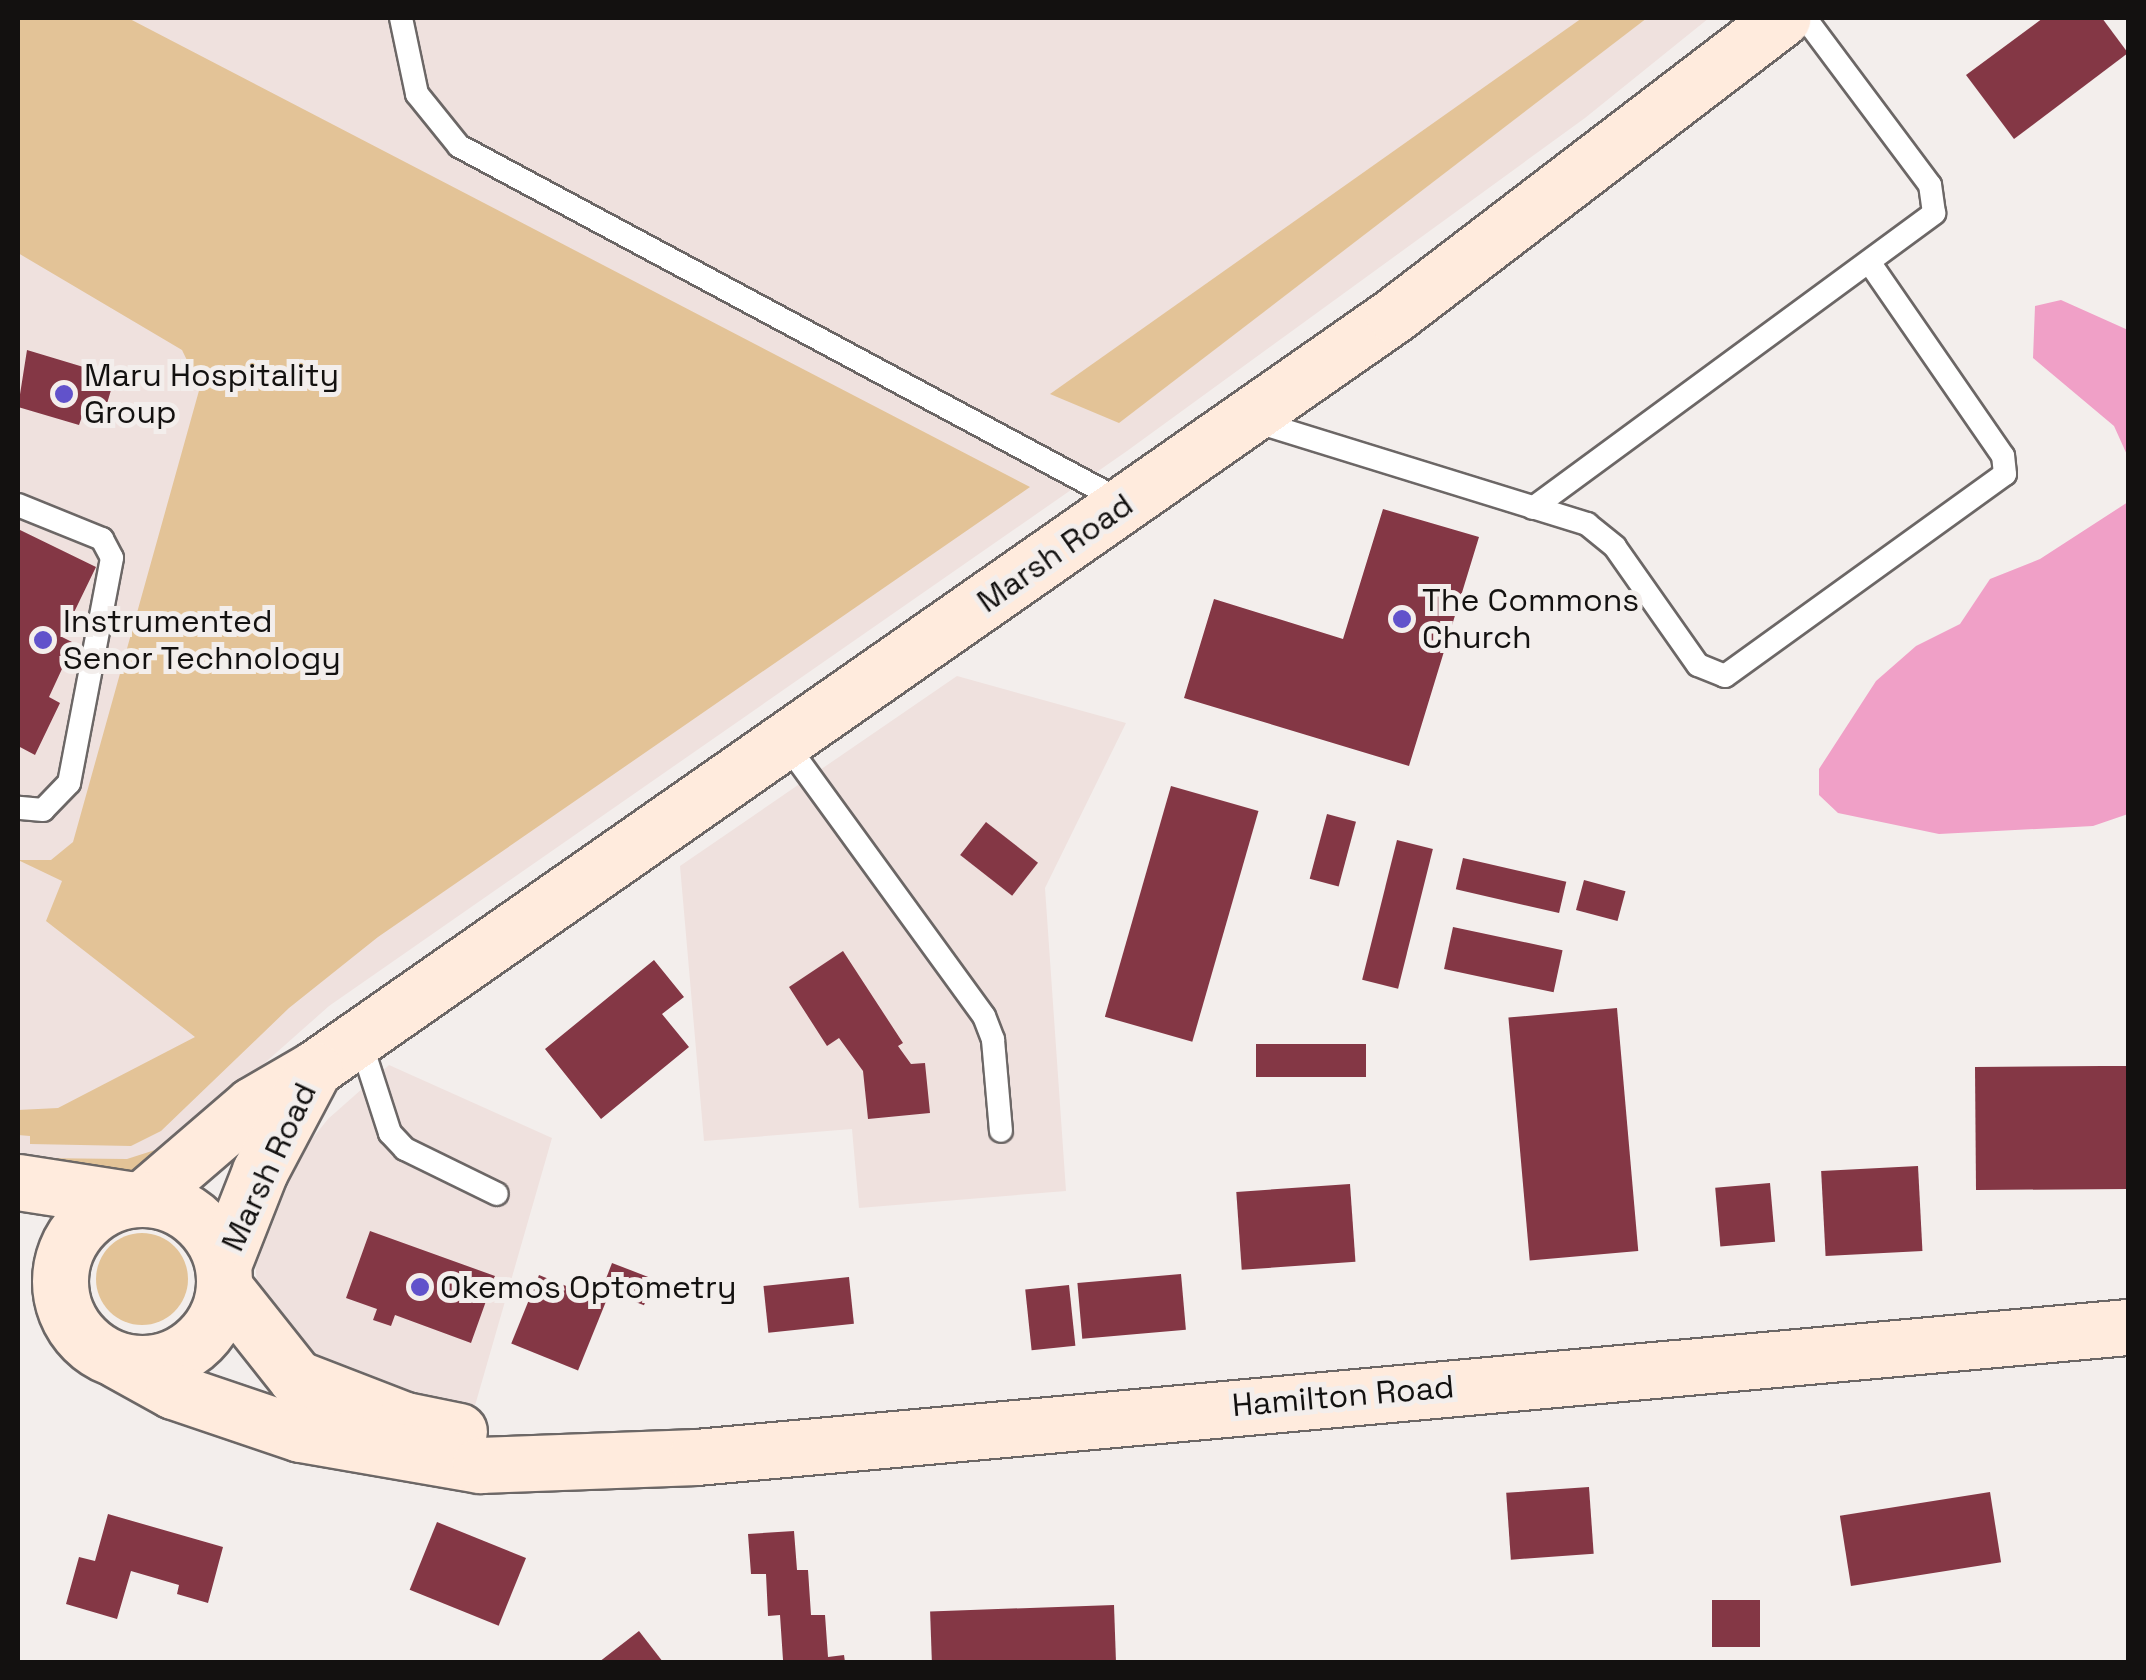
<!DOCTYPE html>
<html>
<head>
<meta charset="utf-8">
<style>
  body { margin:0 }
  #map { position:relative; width:2146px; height:1680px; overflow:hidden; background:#f3eeec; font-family:"Space Grotesk",sans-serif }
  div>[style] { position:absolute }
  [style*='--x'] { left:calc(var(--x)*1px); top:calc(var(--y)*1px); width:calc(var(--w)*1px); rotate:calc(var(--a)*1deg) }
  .built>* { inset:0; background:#efe1de }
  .green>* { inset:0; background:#e3c397 }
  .round { border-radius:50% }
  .water>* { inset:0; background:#f0a0c7 }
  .building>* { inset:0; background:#843745; transform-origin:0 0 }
  .roads { filter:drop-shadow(2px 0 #6c6766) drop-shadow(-2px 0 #6c6766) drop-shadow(0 2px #6c6766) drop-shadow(0 -2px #6c6766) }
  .lane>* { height:22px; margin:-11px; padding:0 11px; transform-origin:11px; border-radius:11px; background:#fff }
  .secondary>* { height:55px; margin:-27.5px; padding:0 27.5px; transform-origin:27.5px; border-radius:27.5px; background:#ffebdd }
  .secondary>.ring { margin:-27.5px; padding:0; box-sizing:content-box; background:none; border:55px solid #ffebdd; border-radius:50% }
  .dots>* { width:28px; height:28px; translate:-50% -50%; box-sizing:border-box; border:5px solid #f3eeec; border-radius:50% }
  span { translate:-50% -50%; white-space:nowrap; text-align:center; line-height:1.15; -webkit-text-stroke:10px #f3eeec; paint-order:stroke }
  .poi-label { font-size:32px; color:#131110 }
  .left { translate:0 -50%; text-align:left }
  .street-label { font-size:32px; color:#131110 }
  .frame { position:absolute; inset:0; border:20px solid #131110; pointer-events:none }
</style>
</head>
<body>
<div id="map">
  <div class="built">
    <div style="clip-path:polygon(18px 18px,1709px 18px,1585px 118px,1127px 451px,329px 1006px,150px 1165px,134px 1170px,18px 1166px)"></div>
    <div style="clip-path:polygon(957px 676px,1126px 723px,1045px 888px,1066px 1191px,859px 1208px,852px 1129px,704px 1141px,680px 866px)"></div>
    <div style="clip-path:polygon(389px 1065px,552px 1138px,472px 1416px,311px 1364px,257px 1285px,254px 1245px,287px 1170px,328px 1119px)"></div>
  </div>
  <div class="green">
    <div style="clip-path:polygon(18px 18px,128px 18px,1030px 487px,378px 937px,289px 1008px,161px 1131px,131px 1146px,30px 1144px,30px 1136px,18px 1135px,18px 1110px,58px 1108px,195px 1037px,46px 921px,62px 881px,18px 860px,51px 860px,73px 842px,200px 387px,182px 350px,18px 253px)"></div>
    <div style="clip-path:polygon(1582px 18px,1647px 18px,1119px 423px,1050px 394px)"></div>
    <div style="clip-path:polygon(181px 1130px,189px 1138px,134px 1170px,112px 1173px,34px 1158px,127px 1159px,155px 1150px)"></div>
    <div class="round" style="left:96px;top:1233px;width:92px;height:92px"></div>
  </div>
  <div class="water">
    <div style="clip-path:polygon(2061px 300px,2128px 330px,2128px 457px,2114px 426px,2033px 358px,2035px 306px)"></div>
    <div style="clip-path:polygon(2128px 502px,2128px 814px,2093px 826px,1939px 834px,1838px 813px,1819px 795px,1819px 769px,1876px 681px,1916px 646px,1960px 624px,1990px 579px,2040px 559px)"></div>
  </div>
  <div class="building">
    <div style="clip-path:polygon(2043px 18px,2102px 18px,2128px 53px,2014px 139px,1966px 75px)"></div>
    <div style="clip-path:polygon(27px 350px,110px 375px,114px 380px,103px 417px,84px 411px,79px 425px,18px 407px)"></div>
    <div style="clip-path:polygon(1383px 509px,1479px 537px,1409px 766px,1184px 698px,1214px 599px,1343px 639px)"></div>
    <div style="clip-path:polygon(18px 529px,96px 567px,62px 637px,74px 643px,49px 697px,60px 703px,35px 755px,18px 746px)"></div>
    <div style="left:1171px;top:786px;width:91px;height:240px;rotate:16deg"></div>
    <div style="left:1327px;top:814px;width:30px;height:67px;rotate:15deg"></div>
    <div style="left:986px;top:822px;width:66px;height:42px;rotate:38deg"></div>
    <div style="left:1397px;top:840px;width:37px;height:144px;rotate:14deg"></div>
    <div style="left:1463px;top:858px;width:106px;height:32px;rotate:13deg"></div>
    <div style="left:1584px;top:880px;width:43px;height:31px;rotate:15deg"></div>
    <div style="left:1453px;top:927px;width:112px;height:43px;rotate:12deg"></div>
    <div style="clip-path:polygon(843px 951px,903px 1043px,898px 1046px,911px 1064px,925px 1063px,930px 1113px,868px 1119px,863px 1071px,839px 1038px,827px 1046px,789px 987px)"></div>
    <div style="clip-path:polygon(654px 960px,684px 997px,662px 1014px,689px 1047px,601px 1119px,545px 1049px)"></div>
    <div style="left:1617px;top:1008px;width:244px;height:109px;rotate:85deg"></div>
    <div style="left:1366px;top:1044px;width:33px;height:110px;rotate:90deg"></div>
    <div style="clip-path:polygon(2103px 1066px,2128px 1066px,2128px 1189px,1976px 1190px,1975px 1067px)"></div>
    <div style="left:1918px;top:1166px;width:85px;height:97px;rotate:87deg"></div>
    <div style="left:1770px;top:1183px;width:59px;height:55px;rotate:85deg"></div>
    <div style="left:1350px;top:1184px;width:78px;height:114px;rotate:86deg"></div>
    <div style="clip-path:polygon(370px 1231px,495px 1276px,471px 1343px,395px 1315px,391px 1326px,373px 1320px,377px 1309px,346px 1298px)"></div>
    <div style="left:612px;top:1263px;width:45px;height:28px;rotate:21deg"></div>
    <div style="left:1181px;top:1274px;width:56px;height:104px;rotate:85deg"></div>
    <div style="left:539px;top:1275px;width:72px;height:74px;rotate:22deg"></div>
    <div style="left:849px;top:1277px;width:47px;height:86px;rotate:84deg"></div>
    <div style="left:1069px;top:1285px;width:61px;height:44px;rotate:84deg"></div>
    <div style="left:1589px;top:1487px;width:67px;height:83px;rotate:86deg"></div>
    <div style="left:1990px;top:1492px;width:71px;height:152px;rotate:81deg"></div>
    <div style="clip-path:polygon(108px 1514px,223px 1547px,208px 1603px,177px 1594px,179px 1585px,131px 1571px,117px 1619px,66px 1604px,79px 1557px,95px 1561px)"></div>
    <div style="left:437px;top:1522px;width:96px;height:73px;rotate:22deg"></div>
    <div style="clip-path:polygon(794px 1531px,797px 1570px,808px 1570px,811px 1615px,825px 1615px,828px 1657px,844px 1655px,845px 1662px,783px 1660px,780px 1615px,768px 1616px,766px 1574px,751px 1574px,748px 1534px)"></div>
    <div style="left:1760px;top:1600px;width:47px;height:48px;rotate:90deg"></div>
    <div style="left:1114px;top:1605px;width:57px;height:184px;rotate:88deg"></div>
    <div style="clip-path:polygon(639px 1631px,663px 1662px,599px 1662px)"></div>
  </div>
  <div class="roads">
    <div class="lane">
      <div style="--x:401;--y:18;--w:78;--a:78.1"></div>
      <div style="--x:417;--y:94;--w:67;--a:51.1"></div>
      <div style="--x:459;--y:146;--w:756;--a:28.19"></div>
      <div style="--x:1251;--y:420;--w:352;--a:17.2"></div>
      <div style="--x:1587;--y:524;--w:36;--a:39"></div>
      <div style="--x:1615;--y:547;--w:144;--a:54.9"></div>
      <div style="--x:1698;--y:665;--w:29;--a:22"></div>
      <div style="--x:1725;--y:676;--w:345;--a:-35.8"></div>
      <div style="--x:2005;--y:474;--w:18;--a:-96"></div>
      <div style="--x:2003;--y:456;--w:234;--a:-124.6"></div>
      <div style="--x:18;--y:505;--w:91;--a:22"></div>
      <div style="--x:102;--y:539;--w:21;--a:62"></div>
      <div style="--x:112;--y:558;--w:229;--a:100.8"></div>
      <div style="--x:69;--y:783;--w:37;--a:134"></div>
      <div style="--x:43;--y:810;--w:25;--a:-175"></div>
      <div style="--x:1533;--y:508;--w:498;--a:-36.3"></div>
      <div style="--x:1934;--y:213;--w:28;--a:-98"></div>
      <div style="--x:1930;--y:185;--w:209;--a:-126.8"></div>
      <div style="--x:784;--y:741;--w:340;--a:54"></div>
      <div style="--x:984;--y:1016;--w:26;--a:69"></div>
      <div style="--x:993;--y:1040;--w:91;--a:85"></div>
      <div style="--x:359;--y:1037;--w:101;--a:72.1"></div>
      <div style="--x:390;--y:1133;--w:22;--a:47"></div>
      <div style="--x:405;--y:1149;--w:102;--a:26.1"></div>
    </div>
    <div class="secondary">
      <div style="--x:18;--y:1182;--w:111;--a:8.8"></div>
      <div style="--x:144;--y:1198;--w:143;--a:-40.7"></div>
      <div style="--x:252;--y:1105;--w:72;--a:-30.1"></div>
      <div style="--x:314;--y:1069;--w:1317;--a:-34.92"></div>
      <div style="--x:1394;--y:315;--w:489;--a:-37.4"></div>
      <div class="ring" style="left:60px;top:1199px;width:109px;height:109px"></div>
      <div style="--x:223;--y:1265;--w:101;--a:-68.5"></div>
      <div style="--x:260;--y:1171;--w:115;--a:-62.1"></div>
      <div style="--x:224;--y:1287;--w:116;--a:51.6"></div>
      <div style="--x:296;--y:1378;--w:117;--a:21.1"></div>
      <div style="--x:405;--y:1420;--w:55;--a:11.5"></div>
      <div style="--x:117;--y:1360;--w:64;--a:29"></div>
      <div style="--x:173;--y:1391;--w:134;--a:18.7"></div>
      <div style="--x:300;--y:1434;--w:183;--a:9.8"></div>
      <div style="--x:480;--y:1465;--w:216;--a:-2.1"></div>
      <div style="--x:696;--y:1457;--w:1438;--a:-5.19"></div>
    </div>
  </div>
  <div class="dots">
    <div style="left:64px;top:394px;background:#6152cb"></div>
    <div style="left:1402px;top:619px;background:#6152cb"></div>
    <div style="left:43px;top:640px;background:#6152cb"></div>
    <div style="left:420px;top:1287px;background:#6152cb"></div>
  </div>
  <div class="poi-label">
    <span class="left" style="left:84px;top:394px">Maru Hospitality<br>Group</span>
    <span class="left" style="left:1422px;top:619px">The Commons<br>Church</span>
    <span class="left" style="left:63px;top:640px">Instrumented<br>Senor Technology</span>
    <span class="left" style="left:440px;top:1287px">Okemos Optometry</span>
  </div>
  <div class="street-label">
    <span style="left:1055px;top:553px;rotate:-35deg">Marsh Road</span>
    <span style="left:269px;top:1167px;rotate:-65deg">Marsh Road</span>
    <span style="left:1343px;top:1396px;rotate:-5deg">Hamilton Road</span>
  </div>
  <div class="frame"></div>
</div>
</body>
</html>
